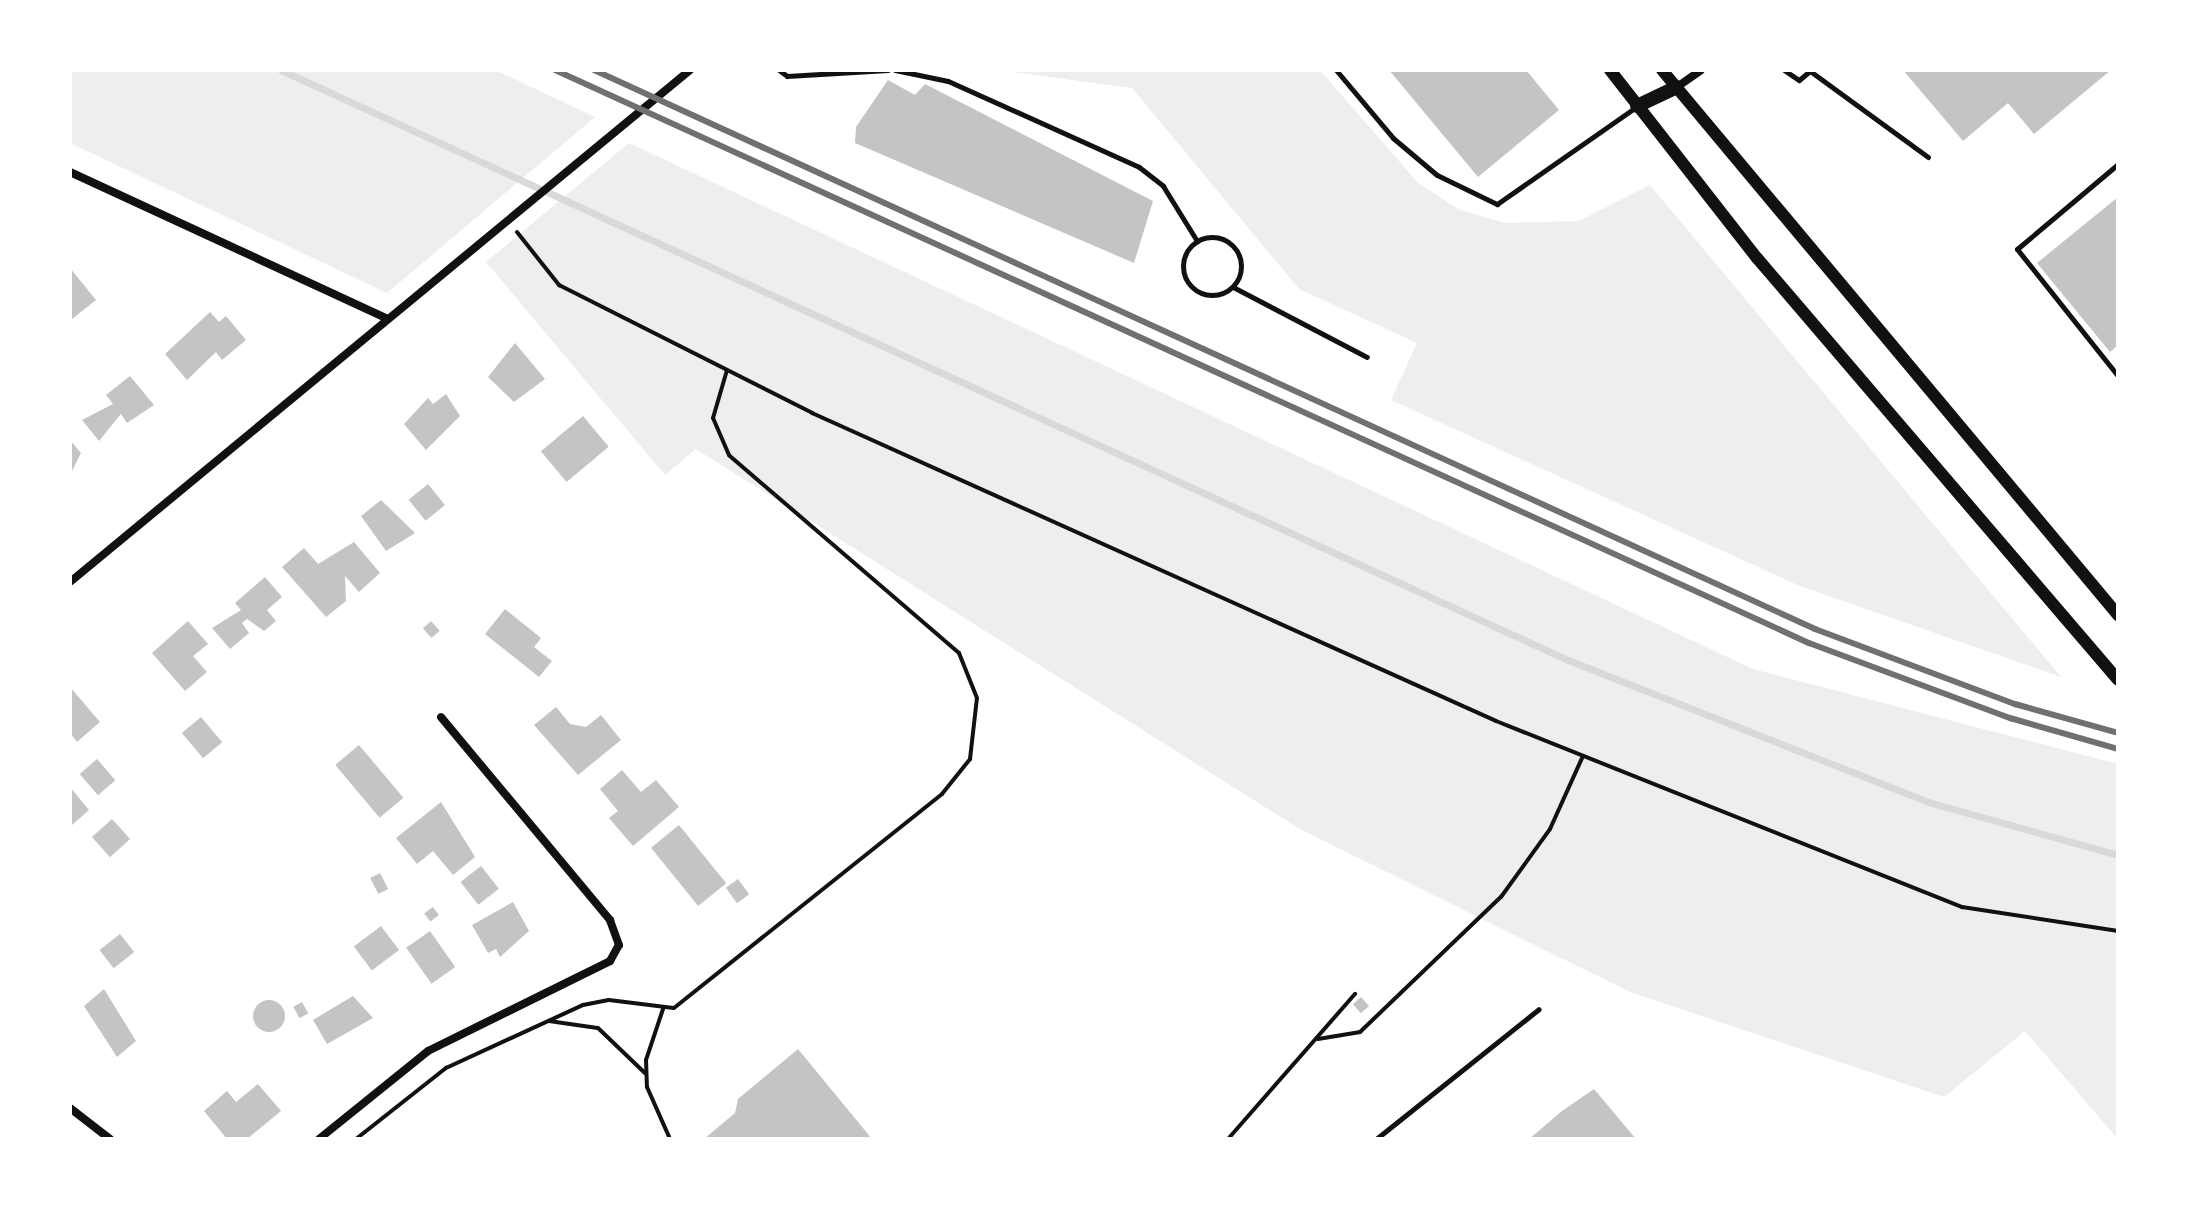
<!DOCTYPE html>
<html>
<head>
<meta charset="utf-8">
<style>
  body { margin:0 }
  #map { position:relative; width:2188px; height:1209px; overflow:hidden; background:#fff; font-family:Inter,sans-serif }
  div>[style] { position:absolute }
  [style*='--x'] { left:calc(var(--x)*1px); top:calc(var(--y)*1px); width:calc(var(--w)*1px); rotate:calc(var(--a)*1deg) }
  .green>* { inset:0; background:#eee }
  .stream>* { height:7px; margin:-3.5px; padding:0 3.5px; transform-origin:3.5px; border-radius:3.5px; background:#d9d9d9 }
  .building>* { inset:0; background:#c4c4c4; transform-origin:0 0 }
  .round { border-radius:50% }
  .path>* { height:4px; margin:-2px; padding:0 2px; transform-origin:2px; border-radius:2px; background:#111 }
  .service>* { height:5px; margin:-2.5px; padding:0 2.5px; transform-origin:2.5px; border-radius:2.5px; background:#111 }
  .service>.ring { margin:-2.5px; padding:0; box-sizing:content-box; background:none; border:5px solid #111; border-radius:50% }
  .minor>* { height:8px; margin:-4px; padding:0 4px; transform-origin:4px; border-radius:4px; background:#111 }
  .tertiary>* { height:12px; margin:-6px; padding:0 6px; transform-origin:6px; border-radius:6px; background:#111 }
  .secondary>* { height:14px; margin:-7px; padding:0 7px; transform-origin:7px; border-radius:7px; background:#111 }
  .rail>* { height:6px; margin:-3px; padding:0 3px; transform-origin:3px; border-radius:3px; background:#707070 }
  span { translate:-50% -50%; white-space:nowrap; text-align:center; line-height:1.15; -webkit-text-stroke:8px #fff; paint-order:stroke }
  .frame { position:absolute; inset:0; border:72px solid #fff; pointer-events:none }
</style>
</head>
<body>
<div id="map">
  <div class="green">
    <div style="clip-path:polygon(70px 70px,495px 70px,595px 117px,387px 293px,70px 143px)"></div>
    <div style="clip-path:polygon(997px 70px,1320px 70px,1418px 183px,1460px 210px,1505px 223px,1579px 221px,1650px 185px,2061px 677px,1800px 586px,1391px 400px,1417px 343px,1299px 289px,1132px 88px)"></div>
    <div style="clip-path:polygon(629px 143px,1753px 669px,2118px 764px,2118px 1139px,2025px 1031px,1944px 1097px,1630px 992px,1300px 829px,696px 449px,665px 475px,486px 262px)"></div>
  </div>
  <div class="stream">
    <div style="--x:281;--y:70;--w:1416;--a:24.63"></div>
    <div style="--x:1568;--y:660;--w:387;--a:21.5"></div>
    <div style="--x:1928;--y:802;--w:197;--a:15.6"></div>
  </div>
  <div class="building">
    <div style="clip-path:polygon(1389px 70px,1526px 70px,1559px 110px,1478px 177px)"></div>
    <div style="clip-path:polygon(1903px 70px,2111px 70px,2034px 134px,2008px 103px,1963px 141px)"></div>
    <div style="clip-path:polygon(888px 80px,915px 95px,925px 84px,1153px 201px,1134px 263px,855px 143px,856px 127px)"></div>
    <div style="clip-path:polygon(2118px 197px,2118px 345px,2110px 352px,2037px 263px)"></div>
    <div style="clip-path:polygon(70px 268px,96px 300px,72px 319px,70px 317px)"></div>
    <div style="clip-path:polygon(210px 312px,219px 322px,226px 316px,246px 340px,222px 360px,216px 352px,187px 380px,165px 354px)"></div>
    <div style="clip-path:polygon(515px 343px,545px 379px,514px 402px,488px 377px)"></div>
    <div style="clip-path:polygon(130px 376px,154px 405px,127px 423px,121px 414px,99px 441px,82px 420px,113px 404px,106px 395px)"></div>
    <div style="clip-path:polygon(446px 394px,460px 416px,426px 450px,404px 424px,428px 398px,433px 404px)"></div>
    <div style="left:583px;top:416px;width:40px;height:55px;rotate:50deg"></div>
    <div style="clip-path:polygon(70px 440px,81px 453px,70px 475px)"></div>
    <div style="left:428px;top:484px;width:27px;height:25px;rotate:51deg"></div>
    <div style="clip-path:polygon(381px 500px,415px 533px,386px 551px,361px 516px)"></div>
    <div style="clip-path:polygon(354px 542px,380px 573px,359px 592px,345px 576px,346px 601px,326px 617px,282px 567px,304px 548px,318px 564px)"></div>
    <div style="clip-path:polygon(265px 577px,282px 597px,267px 610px,276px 621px,264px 631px,247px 619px,242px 623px,249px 633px,230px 649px,212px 628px,241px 610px,235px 603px)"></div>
    <div style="clip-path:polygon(505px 609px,541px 638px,534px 647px,552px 661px,539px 677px,485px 634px)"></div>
    <div style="clip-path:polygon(188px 621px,208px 644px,193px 656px,207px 672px,185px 691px,152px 653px)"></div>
    <div style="left:431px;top:621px;width:13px;height:11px;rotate:48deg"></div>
    <div style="clip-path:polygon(70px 687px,100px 722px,77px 742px,70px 733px)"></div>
    <div style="clip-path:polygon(556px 707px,570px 724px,586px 727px,601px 715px,621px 740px,578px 775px,534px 725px)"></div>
    <div style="left:201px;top:717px;width:33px;height:25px;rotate:50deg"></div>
    <div style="left:359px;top:745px;width:69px;height:31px;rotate:50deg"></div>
    <div style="left:97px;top:759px;width:28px;height:23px;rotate:49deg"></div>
    <div style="clip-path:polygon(622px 770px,641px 792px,656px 780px,679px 807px,633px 846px,609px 818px,618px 811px,600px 789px)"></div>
    <div style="clip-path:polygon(70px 787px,89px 810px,72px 825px,70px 823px)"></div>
    <div style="clip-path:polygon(441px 802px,475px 857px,453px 875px,433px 851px,417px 864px,396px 838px)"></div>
    <div style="left:112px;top:819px;width:27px;height:27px;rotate:48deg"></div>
    <div style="left:679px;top:825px;width:75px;height:36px;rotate:51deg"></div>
    <div style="left:481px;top:866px;width:29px;height:26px;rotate:52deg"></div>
    <div style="left:380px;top:873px;width:18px;height:11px;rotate:63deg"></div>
    <div style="left:738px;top:879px;width:19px;height:15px;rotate:54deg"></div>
    <div style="clip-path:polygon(513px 902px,529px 931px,500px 957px,496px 949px,488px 953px,472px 925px)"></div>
    <div style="left:433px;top:907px;width:10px;height:11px;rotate:53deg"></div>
    <div style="left:381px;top:926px;width:30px;height:34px;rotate:53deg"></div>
    <div style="left:430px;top:931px;width:44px;height:29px;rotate:55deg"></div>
    <div style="left:120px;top:934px;width:23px;height:26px;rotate:52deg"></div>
    <div style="clip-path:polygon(104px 989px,136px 1041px,117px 1057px,84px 1006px)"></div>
    <div style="clip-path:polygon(353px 996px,373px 1018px,327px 1044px,313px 1020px)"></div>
    <div style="left:1361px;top:997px;width:12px;height:11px;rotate:48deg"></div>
    <div class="round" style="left:253px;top:1000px;width:32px;height:32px"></div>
    <div style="left:302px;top:1002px;width:13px;height:10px;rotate:61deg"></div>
    <div style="clip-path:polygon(798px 1049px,872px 1139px,704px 1139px,735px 1113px,738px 1099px)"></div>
    <div style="clip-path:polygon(258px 1084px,281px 1111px,247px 1139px,227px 1139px,204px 1111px,227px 1091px,236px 1102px)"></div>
    <div style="clip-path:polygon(1594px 1089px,1636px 1139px,1529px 1139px,1562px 1111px)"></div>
  </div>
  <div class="path">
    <div style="--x:517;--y:232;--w:68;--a:51.6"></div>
    <div style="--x:559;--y:285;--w:284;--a:26.8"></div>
    <div style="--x:812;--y:413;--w:750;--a:24.24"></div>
    <div style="--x:1496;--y:721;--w:502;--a:21.76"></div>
    <div style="--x:1962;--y:907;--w:158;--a:8.7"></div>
    <div style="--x:663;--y:1009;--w:54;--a:108.4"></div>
    <div style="--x:646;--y:1060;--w:27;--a:88"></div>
    <div style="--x:647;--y:1087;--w:57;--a:66.1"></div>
    <div style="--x:549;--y:1021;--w:49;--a:8.1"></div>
    <div style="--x:598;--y:1028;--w:65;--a:43.8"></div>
    <div style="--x:1318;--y:1039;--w:43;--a:-9.5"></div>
    <div style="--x:1360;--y:1032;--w:195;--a:-43.8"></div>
    <div style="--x:1501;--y:897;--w:84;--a:-54.2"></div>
    <div style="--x:1550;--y:829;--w:80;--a:-65.7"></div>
    <div style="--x:356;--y:1139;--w:115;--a:-38.3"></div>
    <div style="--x:446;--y:1068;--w:151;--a:-24.7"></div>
    <div style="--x:583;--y:1005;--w:26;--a:-11"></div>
    <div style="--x:609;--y:1000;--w:65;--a:7"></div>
    <div style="--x:674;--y:1008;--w:343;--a:-38.6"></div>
    <div style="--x:942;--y:794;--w:45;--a:-51.3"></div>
    <div style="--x:970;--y:759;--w:61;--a:-83.5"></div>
    <div style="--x:977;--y:698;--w:48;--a:-111.8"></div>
    <div style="--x:959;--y:653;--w:303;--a:-139.3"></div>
    <div style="--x:729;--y:455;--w:40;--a:-113.4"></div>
    <div style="--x:713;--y:418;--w:50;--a:-73.7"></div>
    <div style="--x:1228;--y:1139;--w:193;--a:-48.8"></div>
  </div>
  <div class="service">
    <div style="--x:779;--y:70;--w:10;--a:37"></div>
    <div style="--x:787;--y:76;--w:101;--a:-3.4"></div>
    <div style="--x:895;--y:70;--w:54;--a:11.7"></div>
    <div style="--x:948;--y:81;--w:209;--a:24.2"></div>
    <div style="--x:1139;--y:167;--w:31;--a:38"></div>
    <div style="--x:1163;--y:186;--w:65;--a:58.3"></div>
    <div style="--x:1336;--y:70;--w:89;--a:50"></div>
    <div style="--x:1393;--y:138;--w:57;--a:40.1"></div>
    <div style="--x:1437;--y:175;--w:67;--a:25.8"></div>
    <div style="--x:1497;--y:204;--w:169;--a:-34.9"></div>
    <div style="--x:1784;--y:70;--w:18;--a:34"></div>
    <div style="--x:1799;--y:80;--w:16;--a:-40"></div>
    <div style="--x:1810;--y:71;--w:146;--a:36.1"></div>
    <div style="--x:2118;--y:164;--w:132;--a:139.9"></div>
    <div style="--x:2017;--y:249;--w:162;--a:51.5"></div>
    <div class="ring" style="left:1183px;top:237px;width:53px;height:53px"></div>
    <div style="--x:1233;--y:287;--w:151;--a:27.6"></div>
    <div style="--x:1376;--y:1139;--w:208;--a:-38.6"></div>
  </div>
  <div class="minor">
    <div style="--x:1677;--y:87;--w:29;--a:-35"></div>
    <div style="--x:70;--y:172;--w:350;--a:24.8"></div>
    <div style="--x:70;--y:582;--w:804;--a:-39.55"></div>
    <div style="--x:70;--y:1108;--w:51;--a:37.8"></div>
    <div style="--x:319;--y:1139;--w:140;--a:-38.9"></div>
    <div style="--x:428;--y:1051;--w:203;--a:-26.3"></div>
    <div style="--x:610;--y:961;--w:18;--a:-61"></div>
    <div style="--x:619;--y:945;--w:27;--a:-110"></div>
    <div style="--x:610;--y:920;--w:264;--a:-129.8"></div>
  </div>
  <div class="tertiary">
    <div style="--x:1610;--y:70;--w:239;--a:52"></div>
    <div style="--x:1757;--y:258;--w:555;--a:49.45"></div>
    <div style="--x:1662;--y:70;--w:711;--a:50.08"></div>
  </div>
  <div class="secondary">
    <div style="--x:1637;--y:106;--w:44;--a:-25.4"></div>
  </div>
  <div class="rail">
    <div style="--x:555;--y:70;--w:1379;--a:24.56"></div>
    <div style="--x:1809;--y:643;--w:215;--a:20.5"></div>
    <div style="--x:2010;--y:718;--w:112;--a:16"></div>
    <div style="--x:594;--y:70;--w:1343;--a:24.6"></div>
    <div style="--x:1815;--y:629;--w:214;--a:20.6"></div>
    <div style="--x:2015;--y:704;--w:107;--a:15.7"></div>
  </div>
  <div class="frame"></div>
</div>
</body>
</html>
